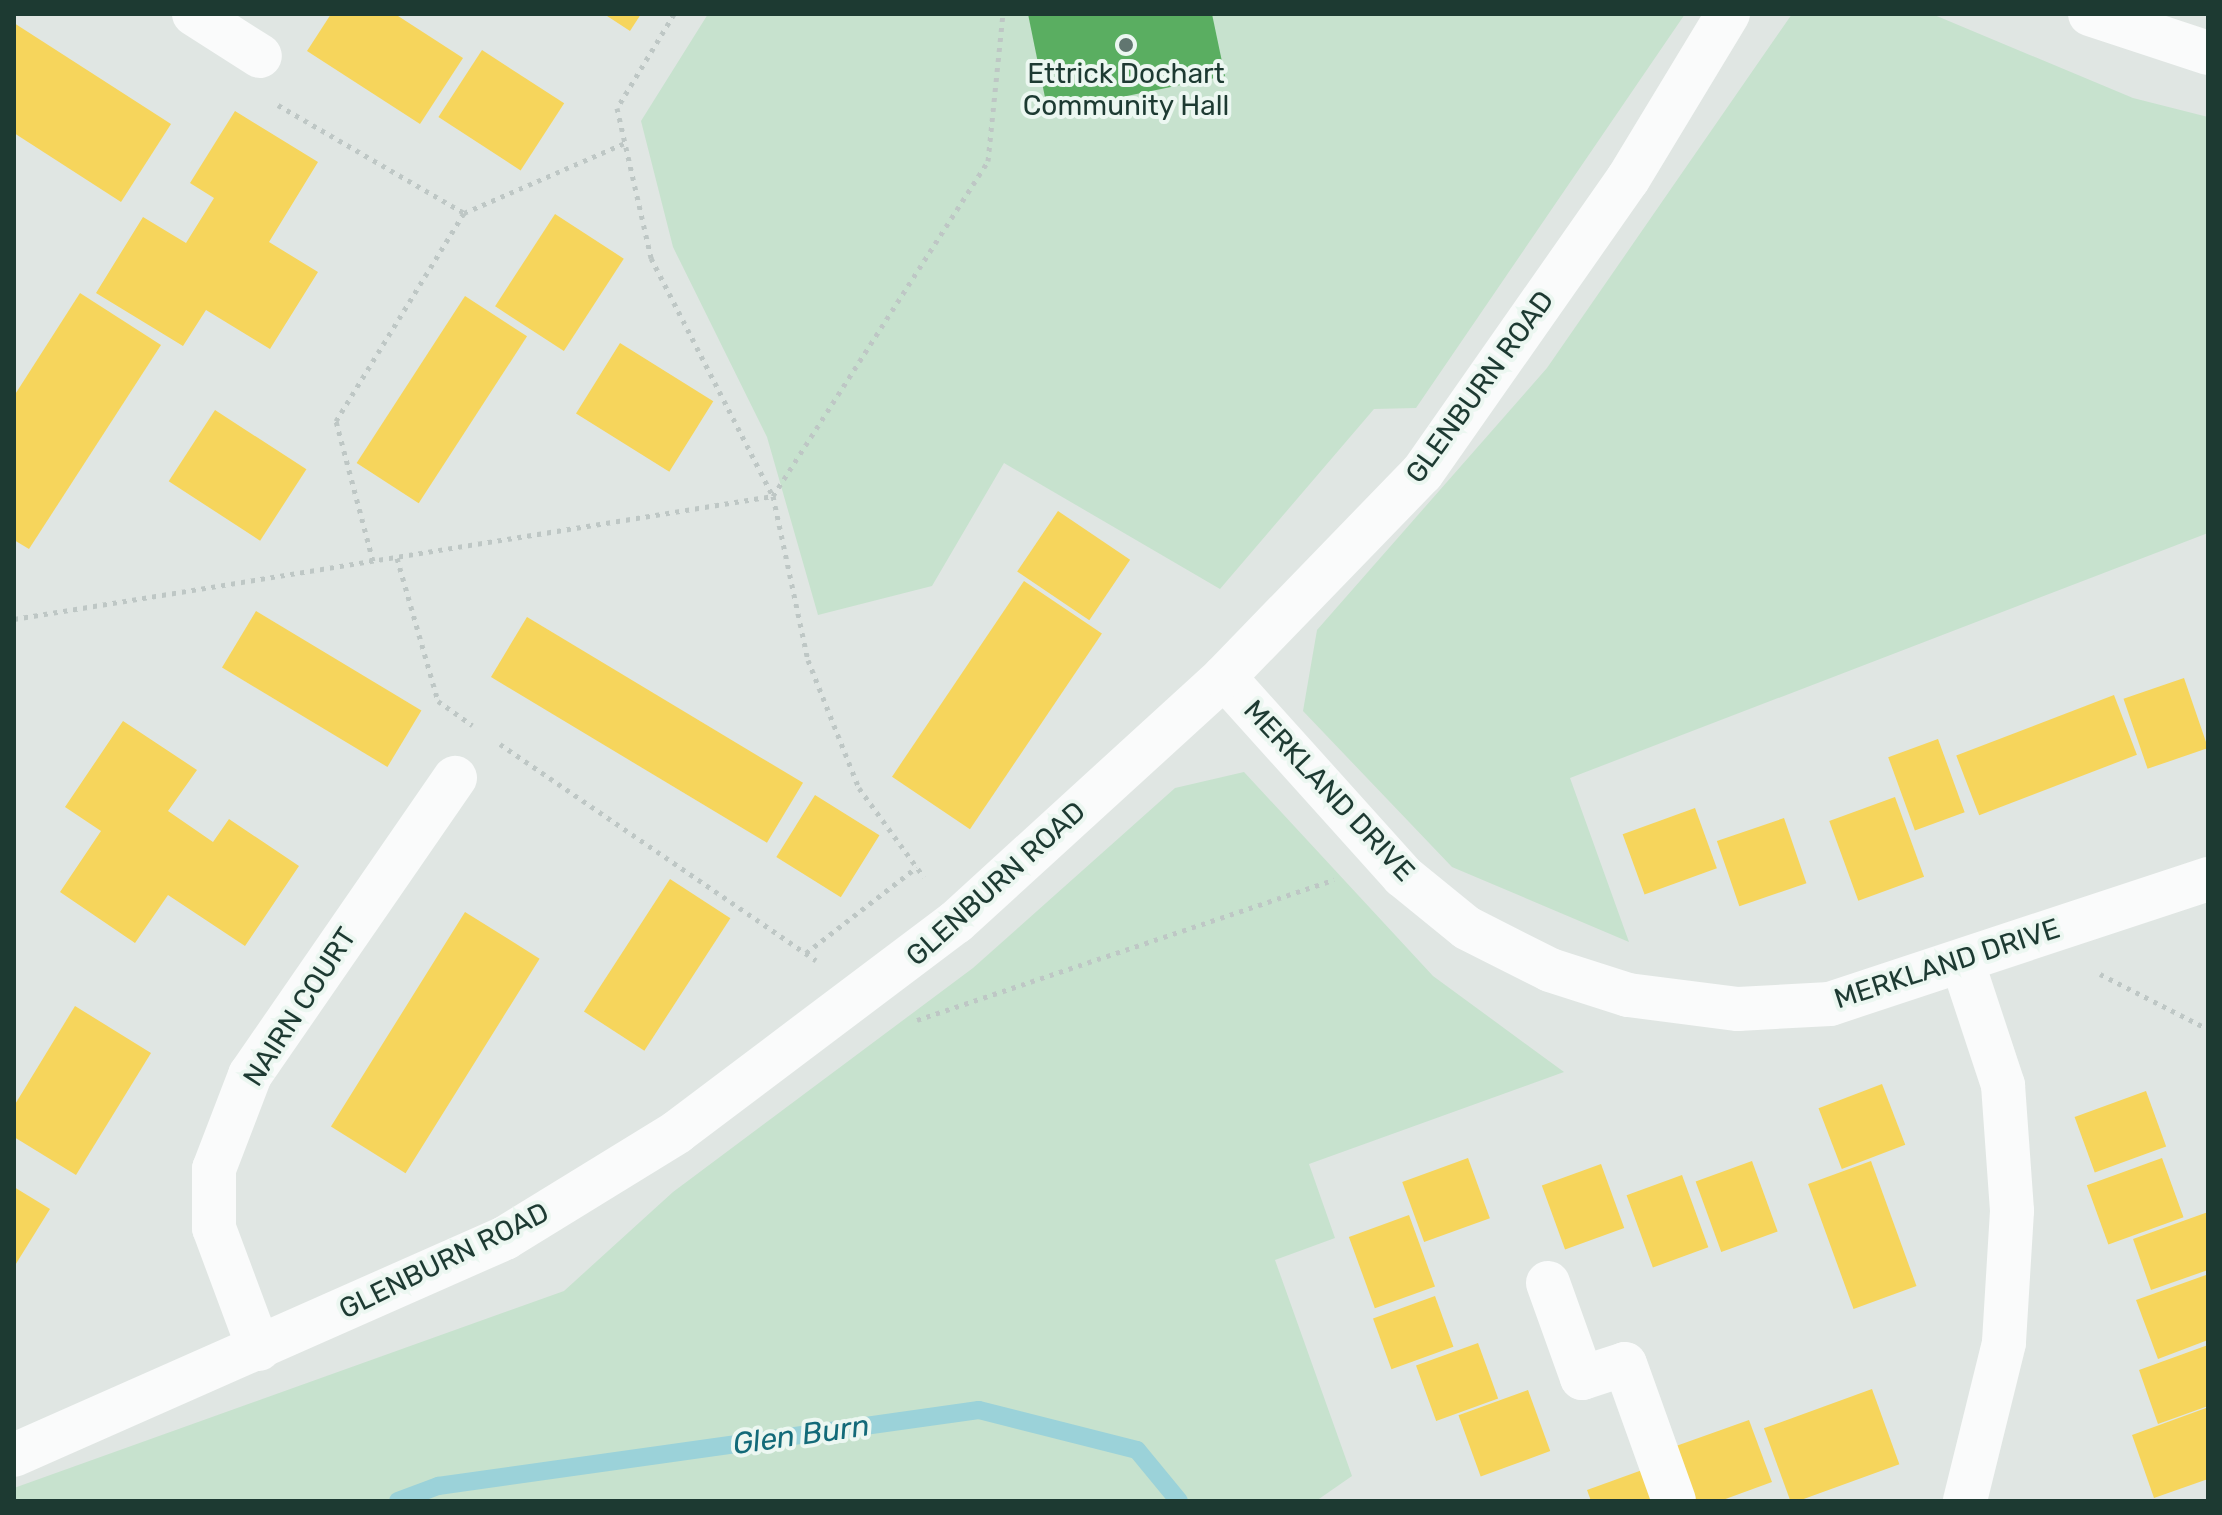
<!DOCTYPE html>
<html>
<head>
<meta charset="utf-8">
<style>
  body { margin:0 }
  #map { position:relative; width:2222px; height:1515px; overflow:hidden; background:#e0e6e3; font-family:Rubik,sans-serif }
  div>[style] { position:absolute }
  [style*='--x'] { left:calc(var(--x)*1px); top:calc(var(--y)*1px); width:calc(var(--w)*1px); rotate:calc(var(--a)*1deg) }
  .green>* { inset:0; background:#c7e2ce }
  .homes>* { inset:0; background:#f6d55c; transform-origin:0 0 }
  .public>* { inset:0; background:#5aae61 }
  .stream>* { height:18px; margin:-9px; padding:0 9px; transform-origin:9px; border-radius:9px; background:#9bd2d9 }
  .path>* { height:5px; margin-top:-2.5px; transform-origin:0; background:repeating-linear-gradient(90deg,#bec7c5 0 4px,transparent 0 10px) }
  .minor>* { height:44px; margin:-22px; padding:0 22px; transform-origin:22px; border-radius:22px; background:#fafbfb }
  .dots>* { width:22px; height:22px; translate:-50% -50%; box-sizing:border-box; border:4px solid #ecf7f1; border-radius:50% }
  span { translate:-50% -50%; white-space:nowrap; text-align:center; line-height:1.15; -webkit-text-stroke:8px #ecf7f1; paint-order:stroke }
  .poi-label { font-size:28px; color:#1d3a32 }
  .street-label { font-size:28px; color:#1d3a32 }
  .water-label { font-size:30px; color:#136a79; font-style:italic }
  .frame { position:absolute; inset:0; border:16px solid #1d3a32; pointer-events:none }
</style>
</head>
<body>
<div id="map">
  <div class="green">
    <div style="clip-path:polygon(708px 14px,1685px 14px,1416px 408px,1374px 409px,1220px 589px,1004px 463px,932px 586px,818px 615px,767px 437px,673px 247px,641px 121px)"></div>
    <div style="clip-path:polygon(1792px 14px,1932px 14px,2133px 98px,2208px 117px,2208px 533px,1570px 778px,1629px 942px,1452px 867px,1303px 711px,1317px 630px,1547px 368px)"></div>
    <div style="clip-path:polygon(1244px 772px,1433px 976px,1564px 1072px,1309px 1164px,1335px 1238px,1275px 1260px,1352px 1476px,1316px 1501px,14px 1501px,14px 1488px,564px 1291px,673px 1192px,973px 968px,1175px 788px)"></div>
  </div>
  <div class="homes">
    <div style="clip-path:polygon(331px 14px,395px 14px,463px 58px,420px 124px,307px 51px)"></div>
    <div style="clip-path:polygon(604px 14px,641px 14px,630px 31px)"></div>
    <div style="clip-path:polygon(14px 23px,171px 124px,121px 202px,14px 133px)"></div>
    <div style="left:482px;top:50px;width:98px;height:80px;rotate:33deg"></div>
    <div style="clip-path:polygon(235px 111px,318px 162px,269px 242px,318px 272px,270px 349px,206px 310px,183px 346px,96px 293px,143px 217px,186px 243px,214px 198px,190px 183px)"></div>
    <div style="left:555px;top:214px;width:82px;height:110px;rotate:33deg"></div>
    <div style="clip-path:polygon(80px 293px,161px 345px,29px 549px,14px 540px,14px 396px)"></div>
    <div style="left:465px;top:296px;width:74px;height:199px;rotate:33deg"></div>
    <div style="left:620px;top:343px;width:110px;height:83px;rotate:32deg"></div>
    <div style="left:215px;top:410px;width:109px;height:85px;rotate:33deg"></div>
    <div style="left:1058px;top:511px;width:87px;height:73px;rotate:34deg"></div>
    <div style="left:1024px;top:581px;width:94px;height:236px;rotate:34deg"></div>
    <div style="left:256px;top:611px;width:193px;height:66px;rotate:31deg"></div>
    <div style="left:527px;top:617px;width:322px;height:70px;rotate:31deg"></div>
    <div style="left:2184px;top:678px;width:74px;height:64px;rotate:71deg"></div>
    <div style="left:2114px;top:695px;width:64px;height:169px;rotate:69deg"></div>
    <div style="clip-path:polygon(123px 721px,197px 770px,168px 811px,213px 842px,229px 819px,299px 866px,245px 946px,168px 895px,135px 943px,60px 892px,101px 831px,65px 807px)"></div>
    <div style="left:1938px;top:739px;width:78px;height:53px;rotate:70deg"></div>
    <div style="left:815px;top:795px;width:76px;height:73px;rotate:32deg"></div>
    <div style="left:1895px;top:797px;width:85px;height:70px;rotate:70deg"></div>
    <div style="left:1695px;top:808px;width:64px;height:77px;rotate:70deg"></div>
    <div style="left:1784px;top:818px;width:69px;height:71px;rotate:71deg"></div>
    <div style="left:670px;top:879px;width:72px;height:158px;rotate:33deg"></div>
    <div style="left:465px;top:912px;width:88px;height:253px;rotate:32deg"></div>
    <div style="clip-path:polygon(75px 1006px,151px 1053px,76px 1175px,14px 1137px,14px 1106px)"></div>
    <div style="left:1882px;top:1084px;width:65px;height:68px;rotate:69deg"></div>
    <div style="left:2146px;top:1091px;width:59px;height:76px;rotate:70deg"></div>
    <div style="left:1468px;top:1158px;width:64px;height:70px;rotate:70deg"></div>
    <div style="left:2162px;top:1158px;width:63px;height:80px;rotate:70deg"></div>
    <div style="left:1752px;top:1161px;width:75px;height:60px;rotate:70deg"></div>
    <div style="left:1871px;top:1161px;width:133px;height:67px;rotate:70deg"></div>
    <div style="left:1601px;top:1164px;width:68px;height:63px;rotate:70deg"></div>
    <div style="left:1682px;top:1175px;width:77px;height:59px;rotate:70deg"></div>
    <div style="clip-path:polygon(14px 1187px,50px 1209px,14px 1267px)"></div>
    <div style="clip-path:polygon(2208px 1212px,2208px 1270px,2151px 1290px,2133px 1239px)"></div>
    <div style="left:1409px;top:1215px;width:76px;height:64px;rotate:70deg"></div>
    <div style="clip-path:polygon(2206px 1275px,2208px 1340px,2158px 1359px,2136px 1300px)"></div>
    <div style="left:1435px;top:1296px;width:54px;height:66px;rotate:70deg"></div>
    <div style="left:1478px;top:1343px;width:59px;height:66px;rotate:70deg"></div>
    <div style="clip-path:polygon(2208px 1345px,2208px 1406px,2158px 1424px,2139px 1370px)"></div>
    <div style="left:1872px;top:1389px;width:80px;height:115px;rotate:70deg"></div>
    <div style="left:1528px;top:1390px;width:65px;height:74px;rotate:70deg"></div>
    <div style="clip-path:polygon(2206px 1408px,2208px 1479px,2154px 1498px,2132px 1435px)"></div>
    <div style="clip-path:polygon(1749px 1420px,1772px 1482px,1720px 1501px,1696px 1501px,1676px 1446px)"></div>
    <div style="clip-path:polygon(1645px 1469px,1657px 1501px,1591px 1501px,1587px 1490px)"></div>
  </div>
  <div class="public">
    <div style="clip-path:polygon(1028px 14px,1212px 14px,1225px 76px,1048px 112px)"></div>
  </div>
  <div class="stream">
    <div style="--x:398;--y:1501;--w:43;--a:-20.6"></div>
    <div style="--x:438;--y:1486;--w:546;--a:-8"></div>
    <div style="--x:979;--y:1410;--w:163;--a:14.2"></div>
    <div style="--x:1137;--y:1450;--w:66;--a:50.5"></div>
  </div>
  <div class="path">
    <div style="--x:674;--y:14;--w:110;--a:121.2"></div>
    <div style="--x:617;--y:108;--w:154;--a:77.2"></div>
    <div style="--x:651;--y:258;--w:267;--a:62.9"></div>
    <div style="--x:773;--y:496;--w:168;--a:78"></div>
    <div style="--x:808;--y:660;--w:138;--a:68.3"></div>
    <div style="--x:859;--y:788;--w:110;--a:53.9"></div>
    <div style="--x:278;--y:105;--w:215;--a:30.1"></div>
    <div style="--x:397;--y:558;--w:149;--a:74"></div>
    <div style="--x:438;--y:701;--w:42;--a:35.2"></div>
    <div style="--x:373;--y:561;--w:145;--a:-104.8"></div>
    <div style="--x:336;--y:421;--w:244;--a:-58.4"></div>
    <div style="--x:464;--y:213;--w:176;--a:-23.5"></div>
    <div style="--x:14;--y:619;--w:769;--a:-9.21"></div>
    <div style="--x:773;--y:496;--w:398;--a:-57.3"></div>
    <div style="--x:988;--y:161;--w:148;--a:-84.2"></div>
    <div style="--x:500;--y:744;--w:383;--a:34.4"></div>
    <div style="--x:806;--y:953;--w:140;--a:-37.8"></div>
    <div style="--x:2100;--y:974;--w:121;--a:27"></div>
    <div style="--x:917;--y:1020;--w:440;--a:-18.6"></div>
  </div>
  <div class="minor">
    <div style="--x:194;--y:14;--w:78;--a:32.5"></div>
    <div style="--x:2090;--y:14;--w:124;--a:18.3"></div>
    <div style="--x:1224;--y:677;--w:268;--a:48"></div>
    <div style="--x:1403;--y:876;--w:82;--a:39.1"></div>
    <div style="--x:1467;--y:928;--w:93;--a:26.8"></div>
    <div style="--x:1550;--y:970;--w:82;--a:17.8"></div>
    <div style="--x:1628;--y:995;--w:111;--a:7.3"></div>
    <div style="--x:1738;--y:1009;--w:92;--a:-3.1"></div>
    <div style="--x:1830;--y:1004;--w:398;--a:-18.3"></div>
    <div style="--x:1962;--y:961;--w:131;--a:71.7"></div>
    <div style="--x:2003;--y:1085;--w:126;--a:85.9"></div>
    <div style="--x:2012;--y:1211;--w:132;--a:93.5"></div>
    <div style="--x:2004;--y:1343;--w:163;--a:103.9"></div>
    <div style="--x:1548;--y:1283;--w:101;--a:70.3"></div>
    <div style="--x:1582;--y:1378;--w:45;--a:-18"></div>
    <div style="--x:1625;--y:1364;--w:145;--a:70.3"></div>
    <div style="--x:259;--y:1349;--w:129;--a:-110.4"></div>
    <div style="--x:214;--y:1228;--w:59;--a:-90"></div>
    <div style="--x:214;--y:1169;--w:101;--a:-69"></div>
    <div style="--x:250;--y:1075;--w:361;--a:-55.4"></div>
    <div style="--x:14;--y:1455;--w:537;--a:-23.84"></div>
    <div style="--x:505;--y:1238;--w:202;--a:-31.6"></div>
    <div style="--x:677;--y:1132;--w:349;--a:-37"></div>
    <div style="--x:956;--y:922;--w:363;--a:-42.4"></div>
    <div style="--x:1224;--y:677;--w:284;--a:-45.9"></div>
    <div style="--x:1422;--y:473;--w:359;--a:-55"></div>
    <div style="--x:1628;--y:179;--w:193;--a:-58.8"></div>
  </div>
  <div class="dots">
    <div style="left:1126px;top:45px;background:#617670"></div>
  </div>
  <div class="poi-label">
    <span style="left:1126px;top:90px">Ettrick Dochart<br>Community Hall</span>
  </div>
  <div class="street-label">
    <span style="left:1480px;top:387px;rotate:-54deg">GLENBURN ROAD</span>
    <span style="left:1329px;top:791px;rotate:47deg">MERKLAND DRIVE</span>
    <span style="left:996px;top:884px;rotate:-42deg">GLENBURN ROAD</span>
    <span style="left:1947px;top:964px;rotate:-18deg">MERKLAND DRIVE</span>
    <span style="left:300px;top:1007px;rotate:-57deg">NAIRN COURT</span>
    <span style="left:444px;top:1261px;rotate:-26deg">GLENBURN ROAD</span>
  </div>
  <div class="water-label">
    <span style="left:801px;top:1435px;rotate:-8deg">Glen Burn</span>
  </div>
  <div class="frame"></div>
</div>
</body>
</html>
